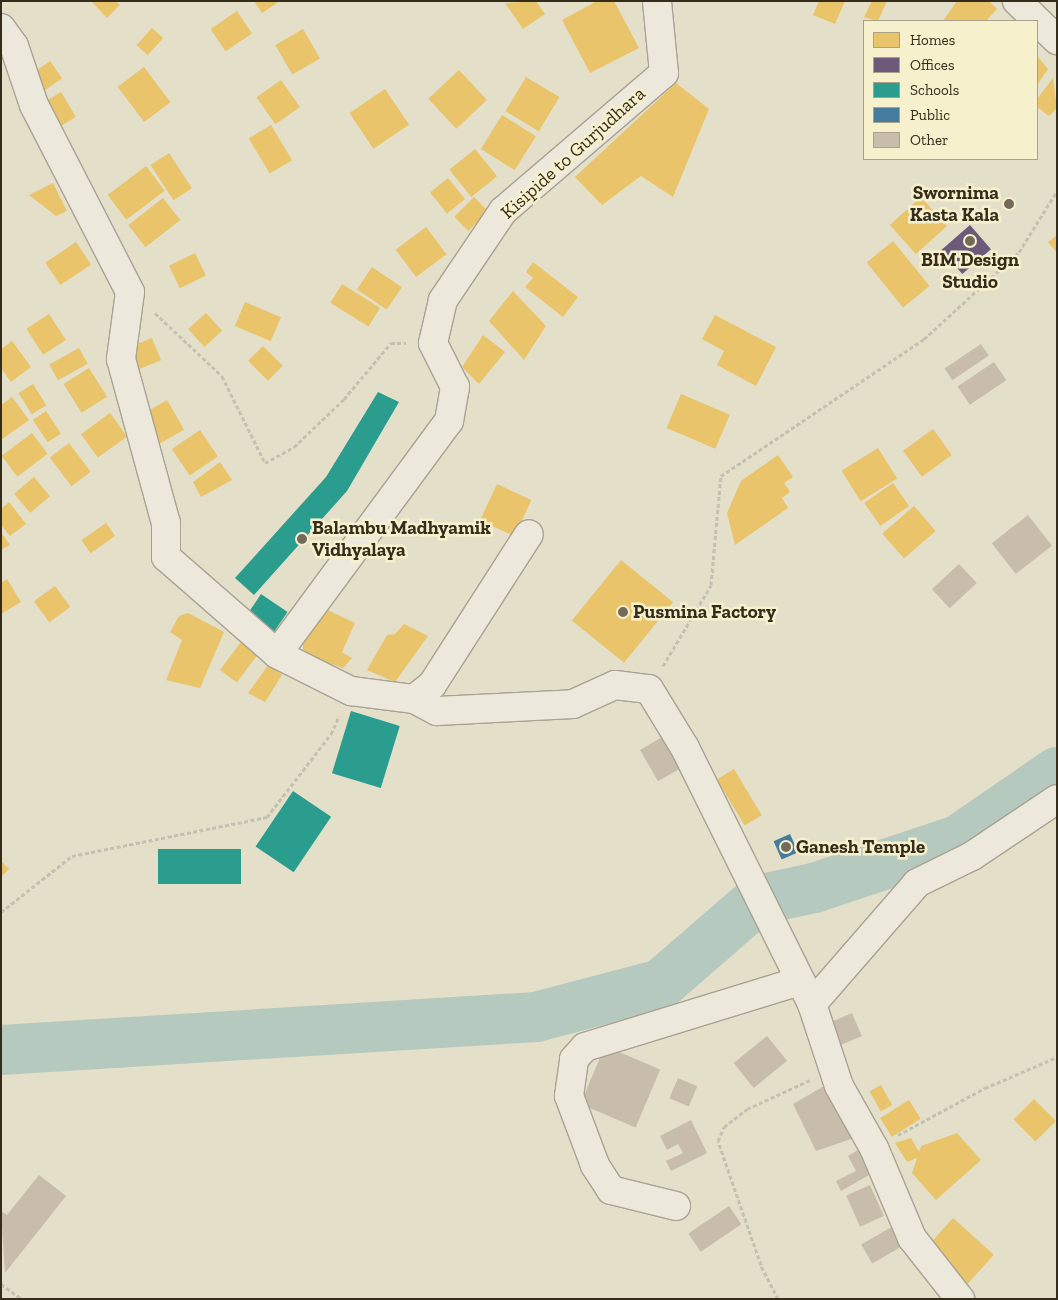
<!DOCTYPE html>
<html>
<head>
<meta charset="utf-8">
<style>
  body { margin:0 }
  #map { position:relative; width:1058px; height:1300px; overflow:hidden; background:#e4dfc9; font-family:"Zilla Slab",serif }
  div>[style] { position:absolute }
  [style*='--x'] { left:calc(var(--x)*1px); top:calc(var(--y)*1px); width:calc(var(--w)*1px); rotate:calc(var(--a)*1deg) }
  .homes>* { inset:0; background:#e9c46a; transform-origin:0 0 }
  .offices>* { inset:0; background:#6d597a; transform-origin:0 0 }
  .schools>* { inset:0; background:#2a9d8f; transform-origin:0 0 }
  .public>* { inset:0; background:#457b9d; transform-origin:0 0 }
  .river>* { height:50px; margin:-25px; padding:0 25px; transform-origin:25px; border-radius:25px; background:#b5c9bf }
  .building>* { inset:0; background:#c7bdaa; transform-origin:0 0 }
  .path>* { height:3px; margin-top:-1.5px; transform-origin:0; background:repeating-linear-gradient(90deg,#c4c0b2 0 4px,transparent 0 6.5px) }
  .roads { filter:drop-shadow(1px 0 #a8a293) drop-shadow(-1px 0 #a8a293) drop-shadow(0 1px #a8a293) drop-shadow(0 -1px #a8a293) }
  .minor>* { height:28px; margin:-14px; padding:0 14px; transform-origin:14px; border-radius:14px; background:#ece8db }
  .dots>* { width:14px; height:14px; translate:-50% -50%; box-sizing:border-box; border:2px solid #f6f0cd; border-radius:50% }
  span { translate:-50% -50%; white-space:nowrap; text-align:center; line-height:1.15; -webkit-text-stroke:5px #f6f0cd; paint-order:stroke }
  .street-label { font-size:19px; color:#362c1b }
  .poi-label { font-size:19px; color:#362c1b; font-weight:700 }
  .right { translate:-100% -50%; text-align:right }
  .left { translate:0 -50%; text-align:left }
  .frame { position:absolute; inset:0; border:2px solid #362c1b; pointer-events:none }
  .legend { position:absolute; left:863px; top:20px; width:175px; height:140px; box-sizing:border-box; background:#f6f0cd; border:1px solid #a9a286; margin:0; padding:6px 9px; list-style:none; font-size:15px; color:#362c1b }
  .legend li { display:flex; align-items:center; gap:10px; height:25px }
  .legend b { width:25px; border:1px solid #a9a286 }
</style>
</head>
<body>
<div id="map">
  <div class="homes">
    <div style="clip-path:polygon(91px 1px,116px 1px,120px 5px,107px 18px)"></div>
    <div style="clip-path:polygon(254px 1px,280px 1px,262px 13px)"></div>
    <div style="clip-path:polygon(536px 1px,545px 14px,523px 29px,505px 3px)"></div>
    <div style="clip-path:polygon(597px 1px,614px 1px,639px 48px,590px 73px,562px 20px)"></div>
    <div style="clip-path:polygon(819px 1px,845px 1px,835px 24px,813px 15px)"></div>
    <div style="clip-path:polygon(872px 1px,887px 1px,878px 21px,864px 17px)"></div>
    <div style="clip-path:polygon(957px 1px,989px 1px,997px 9px,986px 21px,943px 21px)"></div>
    <div style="left:237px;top:11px;width:27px;height:32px;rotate:56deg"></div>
    <div style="left:152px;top:28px;width:15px;height:23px;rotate:42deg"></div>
    <div style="left:303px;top:29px;width:34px;height:32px;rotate:60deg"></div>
    <div style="clip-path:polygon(1037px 56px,1048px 69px,1037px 85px)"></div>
    <div style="left:50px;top:61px;width:21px;height:21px;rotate:55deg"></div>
    <div style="left:144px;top:67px;width:44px;height:33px;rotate:53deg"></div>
    <div style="left:459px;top:70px;width:41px;height:42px;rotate:47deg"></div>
    <div style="left:526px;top:77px;width:39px;height:40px;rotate:31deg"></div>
    <div style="clip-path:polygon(1053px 78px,1057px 108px,1049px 116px,1037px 107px,1037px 99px)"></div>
    <div style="left:281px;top:80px;width:33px;height:30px;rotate:55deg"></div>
    <div style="clip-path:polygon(676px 83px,709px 109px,673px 197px,641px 176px,602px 205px,575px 177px)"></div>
    <div style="left:385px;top:89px;width:43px;height:43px;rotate:56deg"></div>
    <div style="left:61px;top:92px;width:29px;height:21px;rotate:59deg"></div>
    <div style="left:502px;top:115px;width:40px;height:40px;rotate:32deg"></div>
    <div style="left:271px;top:125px;width:41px;height:26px;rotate:59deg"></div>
    <div style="left:475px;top:149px;width:35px;height:33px;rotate:51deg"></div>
    <div style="left:169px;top:153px;width:42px;height:22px;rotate:57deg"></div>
    <div style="left:146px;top:166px;width:31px;height:48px;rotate:53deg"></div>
    <div style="left:448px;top:178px;width:27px;height:23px;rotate:51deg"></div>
    <div style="clip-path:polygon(53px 183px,67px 211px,56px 216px,29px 195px)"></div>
    <div style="left:474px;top:197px;width:20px;height:28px;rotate:45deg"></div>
    <div style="left:921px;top:197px;width:39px;height:42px;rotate:48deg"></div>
    <div style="left:163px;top:198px;width:28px;height:44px;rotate:52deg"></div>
    <div style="left:426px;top:227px;width:34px;height:38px;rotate:53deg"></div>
    <div style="clip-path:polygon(1057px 235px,1057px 253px,1048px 242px)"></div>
    <div style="left:893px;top:241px;width:58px;height:34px;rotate:51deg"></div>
    <div style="left:76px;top:242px;width:27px;height:37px;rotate:56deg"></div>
    <div style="left:195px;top:253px;width:25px;height:29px;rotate:64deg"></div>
    <div style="clip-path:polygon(533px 262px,578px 297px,563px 317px,525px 287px,533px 278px,526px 272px)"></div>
    <div style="left:372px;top:267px;width:36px;height:27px;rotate:34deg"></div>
    <div style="left:342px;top:284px;width:45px;height:22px;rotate:32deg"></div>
    <div style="clip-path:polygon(513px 291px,546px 326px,524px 360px,489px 321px)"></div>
    <div style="left:245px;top:302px;width:39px;height:26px;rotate:23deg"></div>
    <div style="left:206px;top:313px;width:24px;height:24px;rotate:48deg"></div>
    <div style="left:49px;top:314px;width:31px;height:27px;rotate:57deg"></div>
    <div style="clip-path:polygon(715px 315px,776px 347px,756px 386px,717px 365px,724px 351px,702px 339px)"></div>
    <div style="clip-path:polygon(483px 335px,505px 352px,479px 384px,462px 367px)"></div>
    <div style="left:152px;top:338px;width:24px;height:30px;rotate:68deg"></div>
    <div style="clip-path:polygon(12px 341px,31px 367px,11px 382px,1px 368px,1px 349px)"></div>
    <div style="left:263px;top:346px;width:28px;height:21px;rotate:45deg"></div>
    <div style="left:79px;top:348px;width:18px;height:34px;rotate:61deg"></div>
    <div style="left:89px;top:368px;width:34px;height:30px;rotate:58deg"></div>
    <div style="left:33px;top:384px;width:25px;height:17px;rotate:58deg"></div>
    <div style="left:681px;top:394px;width:53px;height:37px;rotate:23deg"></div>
    <div style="clip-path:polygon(12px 397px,29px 420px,1px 440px,1px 405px)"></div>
    <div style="left:167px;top:400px;width:34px;height:31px;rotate:60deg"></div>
    <div style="left:46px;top:411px;width:27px;height:16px;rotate:56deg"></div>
    <div style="left:110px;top:413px;width:29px;height:36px;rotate:54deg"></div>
    <div style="left:933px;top:429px;width:32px;height:37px;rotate:54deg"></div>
    <div style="left:200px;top:430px;width:32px;height:34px;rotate:56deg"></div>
    <div style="left:32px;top:433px;width:26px;height:38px;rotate:53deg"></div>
    <div style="left:69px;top:443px;width:36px;height:24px;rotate:53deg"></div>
    <div style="left:878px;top:448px;width:36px;height:43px;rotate:58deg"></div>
    <div style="clip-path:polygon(778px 455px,793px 477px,784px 483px,790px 492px,782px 498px,788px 508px,735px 545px,727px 513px,741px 481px)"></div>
    <div style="clip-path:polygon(220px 462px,232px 480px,201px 497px,193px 482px)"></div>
    <div style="left:34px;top:477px;width:25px;height:26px;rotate:50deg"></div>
    <div style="left:893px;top:483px;width:28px;height:35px;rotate:55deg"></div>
    <div style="left:497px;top:484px;width:38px;height:40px;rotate:25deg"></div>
    <div style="clip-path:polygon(9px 502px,26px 524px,10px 536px,1px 525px,1px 509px)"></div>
    <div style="left:914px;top:506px;width:33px;height:42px;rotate:49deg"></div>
    <div style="left:106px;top:523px;width:16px;height:30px;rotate:55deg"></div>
    <div style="clip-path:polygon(1px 532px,10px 545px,1px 550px)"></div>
    <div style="left:621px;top:560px;width:67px;height:78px;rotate:39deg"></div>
    <div style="clip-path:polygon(7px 579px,21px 602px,1px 614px,1px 583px)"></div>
    <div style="left:55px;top:586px;width:26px;height:26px;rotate:54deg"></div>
    <div style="clip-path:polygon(321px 607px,355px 623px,342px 652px,352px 658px,343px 668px,303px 654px,303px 636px)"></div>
    <div style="clip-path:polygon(188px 613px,224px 632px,200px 688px,166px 680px,182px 640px,170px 632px,179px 616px)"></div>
    <div style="clip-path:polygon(404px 624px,428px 636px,395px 682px,367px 670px,387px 635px,395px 634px)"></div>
    <div style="left:241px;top:642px;width:21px;height:35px;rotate:37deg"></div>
    <div style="clip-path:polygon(269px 664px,282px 675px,265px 702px,248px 693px)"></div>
    <div style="left:734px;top:769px;width:54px;height:20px;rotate:59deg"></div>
    <div style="clip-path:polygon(1px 861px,9px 869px,1px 877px)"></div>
    <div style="left:881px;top:1085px;width:23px;height:13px;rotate:61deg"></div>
    <div style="left:1034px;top:1099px;width:31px;height:29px;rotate:45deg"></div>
    <div style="left:909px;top:1100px;width:22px;height:34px;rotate:58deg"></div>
    <div style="clip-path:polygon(957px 1133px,981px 1160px,936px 1200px,912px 1173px,917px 1158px,907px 1162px,895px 1143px,911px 1138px,919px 1152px,921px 1146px)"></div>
    <div style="left:953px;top:1218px;width:55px;height:42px;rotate:42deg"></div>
  </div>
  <div class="offices">
    <div style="left:970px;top:225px;width:32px;height:38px;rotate:49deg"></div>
  </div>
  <div class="schools">
    <div style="clip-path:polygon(378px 392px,399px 402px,347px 491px,254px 595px,235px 578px,326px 477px)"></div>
    <div style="left:261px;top:594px;width:32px;height:25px;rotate:34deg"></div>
    <div style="left:351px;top:711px;width:51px;height:65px;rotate:17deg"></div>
    <div style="left:293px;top:791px;width:46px;height:67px;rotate:34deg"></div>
    <div style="left:158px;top:849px;width:83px;height:35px"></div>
  </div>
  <div class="public">
    <div style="left:790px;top:834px;width:20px;height:18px;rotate:66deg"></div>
  </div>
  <div class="river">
    <div style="--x:1;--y:1050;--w:536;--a:-3.53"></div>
    <div style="--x:536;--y:1017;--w:129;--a:-14.8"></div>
    <div style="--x:661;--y:984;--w:128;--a:-40.9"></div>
    <div style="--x:758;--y:900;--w:57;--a:-12.1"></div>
    <div style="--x:814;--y:888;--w:152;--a:-18.4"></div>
    <div style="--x:958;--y:840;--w:120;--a:-34.5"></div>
  </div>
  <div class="building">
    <div style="left:981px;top:344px;width:14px;height:44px;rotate:56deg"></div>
    <div style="left:994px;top:362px;width:22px;height:44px;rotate:56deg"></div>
    <div style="left:1028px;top:515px;width:39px;height:46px;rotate:52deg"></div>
    <div style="left:959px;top:564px;width:26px;height:37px;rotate:47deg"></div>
    <div style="left:666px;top:735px;width:36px;height:30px;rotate:60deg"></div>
    <div style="left:852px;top:1013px;width:25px;height:26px;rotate:67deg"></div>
    <div style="left:767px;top:1036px;width:32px;height:43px;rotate:51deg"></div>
    <div style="left:605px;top:1046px;width:60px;height:63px;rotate:23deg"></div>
    <div style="left:678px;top:1078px;width:21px;height:22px;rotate:23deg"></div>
    <div style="clip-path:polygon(826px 1085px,854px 1138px,816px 1151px,793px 1104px)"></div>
    <div style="clip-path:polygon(691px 1120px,707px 1153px,671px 1171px,666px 1161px,683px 1153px,678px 1144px,667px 1150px,660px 1136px)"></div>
    <div style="clip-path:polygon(858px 1150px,871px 1174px,841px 1191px,836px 1181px,856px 1171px,848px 1156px)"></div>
    <div style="clip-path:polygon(39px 1175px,66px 1196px,5px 1273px,1px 1211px,7px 1215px)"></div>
    <div style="left:870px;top:1185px;width:34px;height:26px;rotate:66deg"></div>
    <div style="left:729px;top:1206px;width:22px;height:49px;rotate:56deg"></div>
    <div style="left:895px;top:1225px;width:22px;height:39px;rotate:60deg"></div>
  </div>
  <div class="path">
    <div style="--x:155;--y:313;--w:92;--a:43.2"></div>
    <div style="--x:222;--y:376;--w:97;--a:63.7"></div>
    <div style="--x:265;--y:463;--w:33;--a:-29"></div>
    <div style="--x:294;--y:447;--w:69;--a:-43.8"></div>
    <div style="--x:344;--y:399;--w:73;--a:-50"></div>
    <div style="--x:391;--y:343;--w:15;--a:0"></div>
    <div style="--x:663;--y:666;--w:94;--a:-59.3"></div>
    <div style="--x:711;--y:585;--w:109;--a:-84.8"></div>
    <div style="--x:721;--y:476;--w:245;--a:-34"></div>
    <div style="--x:924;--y:339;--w:129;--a:-42.5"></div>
    <div style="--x:1019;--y:252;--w:72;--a:-58.1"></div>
    <div style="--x:1;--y:912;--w:90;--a:-38.3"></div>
    <div style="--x:72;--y:856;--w:199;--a:-11.3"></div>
    <div style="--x:267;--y:817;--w:105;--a:-52.4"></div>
    <div style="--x:331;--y:734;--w:20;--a:-66"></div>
    <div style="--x:898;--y:1135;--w:99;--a:-28.4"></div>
    <div style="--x:985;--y:1088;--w:78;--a:-23.3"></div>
    <div style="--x:1;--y:1284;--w:26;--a:36"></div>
    <div style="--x:778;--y:1299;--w:38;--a:-117"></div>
    <div style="--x:761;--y:1265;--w:131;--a:-109.1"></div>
    <div style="--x:718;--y:1141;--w:15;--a:-67"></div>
    <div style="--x:724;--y:1127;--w:29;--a:-38"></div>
    <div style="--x:747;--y:1109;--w:69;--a:-24.7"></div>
  </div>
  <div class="roads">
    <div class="minor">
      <div style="--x:1017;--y:1;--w:56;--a:44.3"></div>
      <div style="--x:1;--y:28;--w:22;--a:54"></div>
      <div style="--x:14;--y:46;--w:62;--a:71.3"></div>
      <div style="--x:34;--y:105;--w:210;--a:62.8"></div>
      <div style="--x:130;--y:292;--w:68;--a:97.7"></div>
      <div style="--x:121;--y:359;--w:170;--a:74.7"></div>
      <div style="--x:166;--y:523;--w:34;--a:90"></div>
      <div style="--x:166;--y:557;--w:147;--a:41.1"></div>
      <div style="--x:277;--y:654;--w:83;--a:26.6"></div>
      <div style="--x:351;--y:691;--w:64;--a:7.2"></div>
      <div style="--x:414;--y:699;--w:26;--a:28"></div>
      <div style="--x:437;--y:711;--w:136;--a:-2.9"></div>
      <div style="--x:573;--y:704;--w:46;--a:-24.3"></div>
      <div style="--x:615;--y:685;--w:34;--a:7"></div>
      <div style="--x:649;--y:689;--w:69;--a:58.6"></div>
      <div style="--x:685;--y:748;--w:286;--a:63.6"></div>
      <div style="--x:812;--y:1004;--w:86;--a:71.8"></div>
      <div style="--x:839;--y:1086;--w:71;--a:60.6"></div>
      <div style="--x:874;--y:1148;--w:98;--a:67.1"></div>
      <div style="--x:912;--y:1238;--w:78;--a:51.8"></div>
      <div style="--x:277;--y:654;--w:290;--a:-53.6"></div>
      <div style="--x:449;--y:421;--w:35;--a:-80"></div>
      <div style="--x:455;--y:387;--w:49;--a:-116.6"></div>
      <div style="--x:433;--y:343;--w:44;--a:-76.9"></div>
      <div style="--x:443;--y:300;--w:107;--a:-56"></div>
      <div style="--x:503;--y:211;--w:212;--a:-40.6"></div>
      <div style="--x:664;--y:73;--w:72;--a:-95.6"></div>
      <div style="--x:414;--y:699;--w:23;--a:-38"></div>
      <div style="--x:432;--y:685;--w:179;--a:-57.3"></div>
      <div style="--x:812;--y:1004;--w:160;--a:-49"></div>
      <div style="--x:917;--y:883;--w:61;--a:-26.1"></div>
      <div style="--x:972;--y:856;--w:102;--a:-33.8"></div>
      <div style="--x:676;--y:1206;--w:67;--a:-166.2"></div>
      <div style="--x:611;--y:1190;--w:30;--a:-123"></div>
      <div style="--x:595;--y:1165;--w:74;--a:-110.6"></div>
      <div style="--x:569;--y:1096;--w:37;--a:-82"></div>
      <div style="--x:574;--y:1059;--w:16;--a:-47"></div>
      <div style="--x:585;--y:1047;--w:224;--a:-17.1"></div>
    </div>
  </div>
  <div class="dots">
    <div style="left:1009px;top:204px;background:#736b58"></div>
    <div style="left:970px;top:241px;background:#736b58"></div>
    <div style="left:302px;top:539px;background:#736b58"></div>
    <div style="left:623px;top:612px;background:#736b58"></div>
    <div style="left:786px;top:847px;background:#736b58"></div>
  </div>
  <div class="street-label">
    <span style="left:573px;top:153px;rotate:-42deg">Kisipide to Gurjudhara</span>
  </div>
  <div class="poi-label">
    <span class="right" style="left:999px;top:204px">Swornima<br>Kasta Kala</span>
    <span style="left:970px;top:271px">BIM Design<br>Studio</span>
    <span class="left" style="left:312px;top:539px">Balambu Madhyamik<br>Vidhyalaya</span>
    <span class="left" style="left:633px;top:612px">Pusmina Factory</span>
    <span class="left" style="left:796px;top:847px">Ganesh Temple</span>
  </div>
  <div class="frame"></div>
  <ul class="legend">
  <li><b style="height:14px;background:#e9c46a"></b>Homes</li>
  <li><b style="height:14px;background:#6d597a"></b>Offices</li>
  <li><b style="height:14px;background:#2a9d8f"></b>Schools</li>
  <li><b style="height:14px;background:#457b9d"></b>Public</li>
  <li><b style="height:14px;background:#c7bdaa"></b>Other</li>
  </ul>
</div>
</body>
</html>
